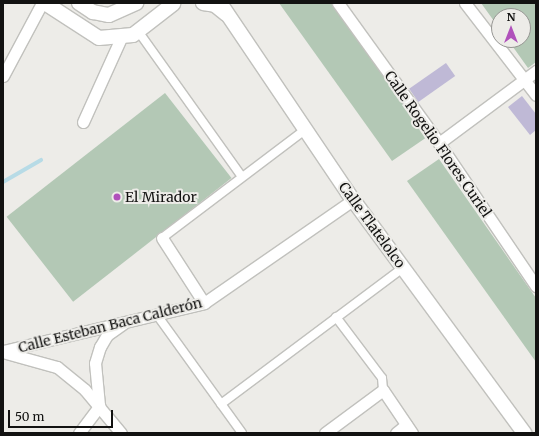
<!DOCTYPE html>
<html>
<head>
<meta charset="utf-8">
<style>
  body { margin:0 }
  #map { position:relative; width:539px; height:436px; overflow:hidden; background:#edece8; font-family:Merriweather,serif }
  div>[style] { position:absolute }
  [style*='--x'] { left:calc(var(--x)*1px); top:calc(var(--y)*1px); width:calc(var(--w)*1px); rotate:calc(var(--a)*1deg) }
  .green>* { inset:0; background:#b3c8b5; transform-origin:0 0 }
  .stream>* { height:4px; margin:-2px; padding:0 2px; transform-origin:2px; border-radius:2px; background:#b7dbe6 }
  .building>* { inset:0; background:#bfb9d6; transform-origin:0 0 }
  .roads { filter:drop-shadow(1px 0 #c1c1bd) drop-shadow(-1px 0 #c1c1bd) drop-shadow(0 1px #c1c1bd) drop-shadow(0 -1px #c1c1bd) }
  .pedestrian>* { height:8px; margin:-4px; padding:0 4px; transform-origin:4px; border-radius:4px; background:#fff }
  .minor>* { height:11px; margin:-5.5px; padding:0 5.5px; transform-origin:5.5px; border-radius:5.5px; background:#fff }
  .tertiary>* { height:14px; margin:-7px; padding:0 7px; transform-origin:7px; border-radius:7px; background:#fff }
  .dots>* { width:11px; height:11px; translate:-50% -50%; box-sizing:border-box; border:2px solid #edece8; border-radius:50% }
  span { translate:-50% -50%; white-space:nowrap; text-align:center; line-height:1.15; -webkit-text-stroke:4px #edece8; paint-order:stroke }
  .street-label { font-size:14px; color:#121211 }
  .poi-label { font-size:14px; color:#121211 }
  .left { translate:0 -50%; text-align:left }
  .frame { position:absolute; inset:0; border:4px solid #121211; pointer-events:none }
  .north { position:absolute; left:491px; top:8px; width:40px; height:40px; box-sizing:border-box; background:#edece8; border:1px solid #959592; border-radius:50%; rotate:0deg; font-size:11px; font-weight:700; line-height:16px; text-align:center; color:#121211 }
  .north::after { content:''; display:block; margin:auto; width:14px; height:18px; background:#b051bb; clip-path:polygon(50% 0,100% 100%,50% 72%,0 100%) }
  .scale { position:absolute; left:8px; top:410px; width:105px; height:18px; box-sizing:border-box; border:2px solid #121211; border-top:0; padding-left:5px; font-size:12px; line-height:14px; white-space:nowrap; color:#121211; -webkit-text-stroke:3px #edece8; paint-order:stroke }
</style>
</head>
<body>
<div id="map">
  <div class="green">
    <div style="clip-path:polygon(279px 3px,332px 3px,427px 137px,392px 161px)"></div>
    <div style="clip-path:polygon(481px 3px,535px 3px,536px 62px,528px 68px,508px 40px,523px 40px,523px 16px,499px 16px,499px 28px)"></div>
    <div style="left:165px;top:93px;width:108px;height:201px;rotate:52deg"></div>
    <div style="clip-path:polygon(439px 159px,536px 298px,536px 362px,407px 181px)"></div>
  </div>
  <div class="stream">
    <div style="--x:3;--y:182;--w:44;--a:-30.1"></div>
  </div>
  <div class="building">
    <div style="left:446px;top:63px;width:16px;height:45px;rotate:55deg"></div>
    <div style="clip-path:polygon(522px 96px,536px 114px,536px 130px,530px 135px,508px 107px)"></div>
  </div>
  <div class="roads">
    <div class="pedestrian">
      <div style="--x:138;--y:31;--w:179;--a:54.5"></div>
      <div style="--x:162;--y:238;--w:179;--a:-37.1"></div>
      <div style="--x:157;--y:315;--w:145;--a:54.2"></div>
      <div style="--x:336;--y:317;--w:76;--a:53"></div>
      <div style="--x:382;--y:378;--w:12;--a:85"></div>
      <div style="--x:221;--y:404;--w:227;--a:-36.8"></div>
    </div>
    <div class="minor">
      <div style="--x:338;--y:3;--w:173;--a:54.2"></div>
      <div style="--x:439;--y:143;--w:173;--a:55.9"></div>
      <div style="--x:465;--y:3;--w:116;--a:52.3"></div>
      <div style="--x:3;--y:76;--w:83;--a:-61.9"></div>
      <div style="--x:83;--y:122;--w:92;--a:-65.7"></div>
      <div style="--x:439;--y:143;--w:121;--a:-36.6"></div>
      <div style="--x:162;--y:238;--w:77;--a:57.1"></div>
      <div style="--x:3;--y:351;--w:207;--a:-13.4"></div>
      <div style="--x:204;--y:303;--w:181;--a:-34.7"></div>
      <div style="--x:6;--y:353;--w:53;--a:15.4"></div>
      <div style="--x:57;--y:367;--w:36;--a:39"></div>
      <div style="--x:85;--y:390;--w:56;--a:50.1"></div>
      <div style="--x:99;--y:405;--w:42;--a:-95.4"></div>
      <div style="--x:95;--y:363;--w:17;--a:-73"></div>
      <div style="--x:100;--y:347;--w:14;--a:-60"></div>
      <div style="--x:107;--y:335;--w:19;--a:-35"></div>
      <div style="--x:79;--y:433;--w:34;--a:-53"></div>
      <div style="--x:325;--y:433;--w:72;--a:-36.6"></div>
      <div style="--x:383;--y:390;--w:52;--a:56"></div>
      <div style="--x:396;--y:433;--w:13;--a:-39"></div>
    </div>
    <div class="tertiary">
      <div style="--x:45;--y:3;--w:64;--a:32.9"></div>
      <div style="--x:99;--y:38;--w:34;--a:-5"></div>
      <div style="--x:133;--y:35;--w:51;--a:-37.8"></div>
      <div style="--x:79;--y:3;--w:17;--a:33"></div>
      <div style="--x:93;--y:12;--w:16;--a:11"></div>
      <div style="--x:109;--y:15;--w:30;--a:-24"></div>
      <div style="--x:203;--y:3;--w:12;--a:9"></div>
      <div style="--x:215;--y:5;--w:14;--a:39"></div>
      <div style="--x:220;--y:3;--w:229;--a:56"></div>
      <div style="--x:348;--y:193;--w:298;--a:53.7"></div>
    </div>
  </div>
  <div class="dots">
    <div style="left:117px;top:197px;background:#b051bb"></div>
  </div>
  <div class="street-label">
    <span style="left:438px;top:144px;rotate:55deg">Calle Rogelio Flores Curiel</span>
    <span style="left:372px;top:225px;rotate:54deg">Calle Tlatelolco</span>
    <span style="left:110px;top:325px;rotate:-14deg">Calle Esteban Baca Calderón</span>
  </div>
  <div class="poi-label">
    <span class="left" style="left:125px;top:197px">El Mirador</span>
  </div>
  <div class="frame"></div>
  <div class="north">N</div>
  <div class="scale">50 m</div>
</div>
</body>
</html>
